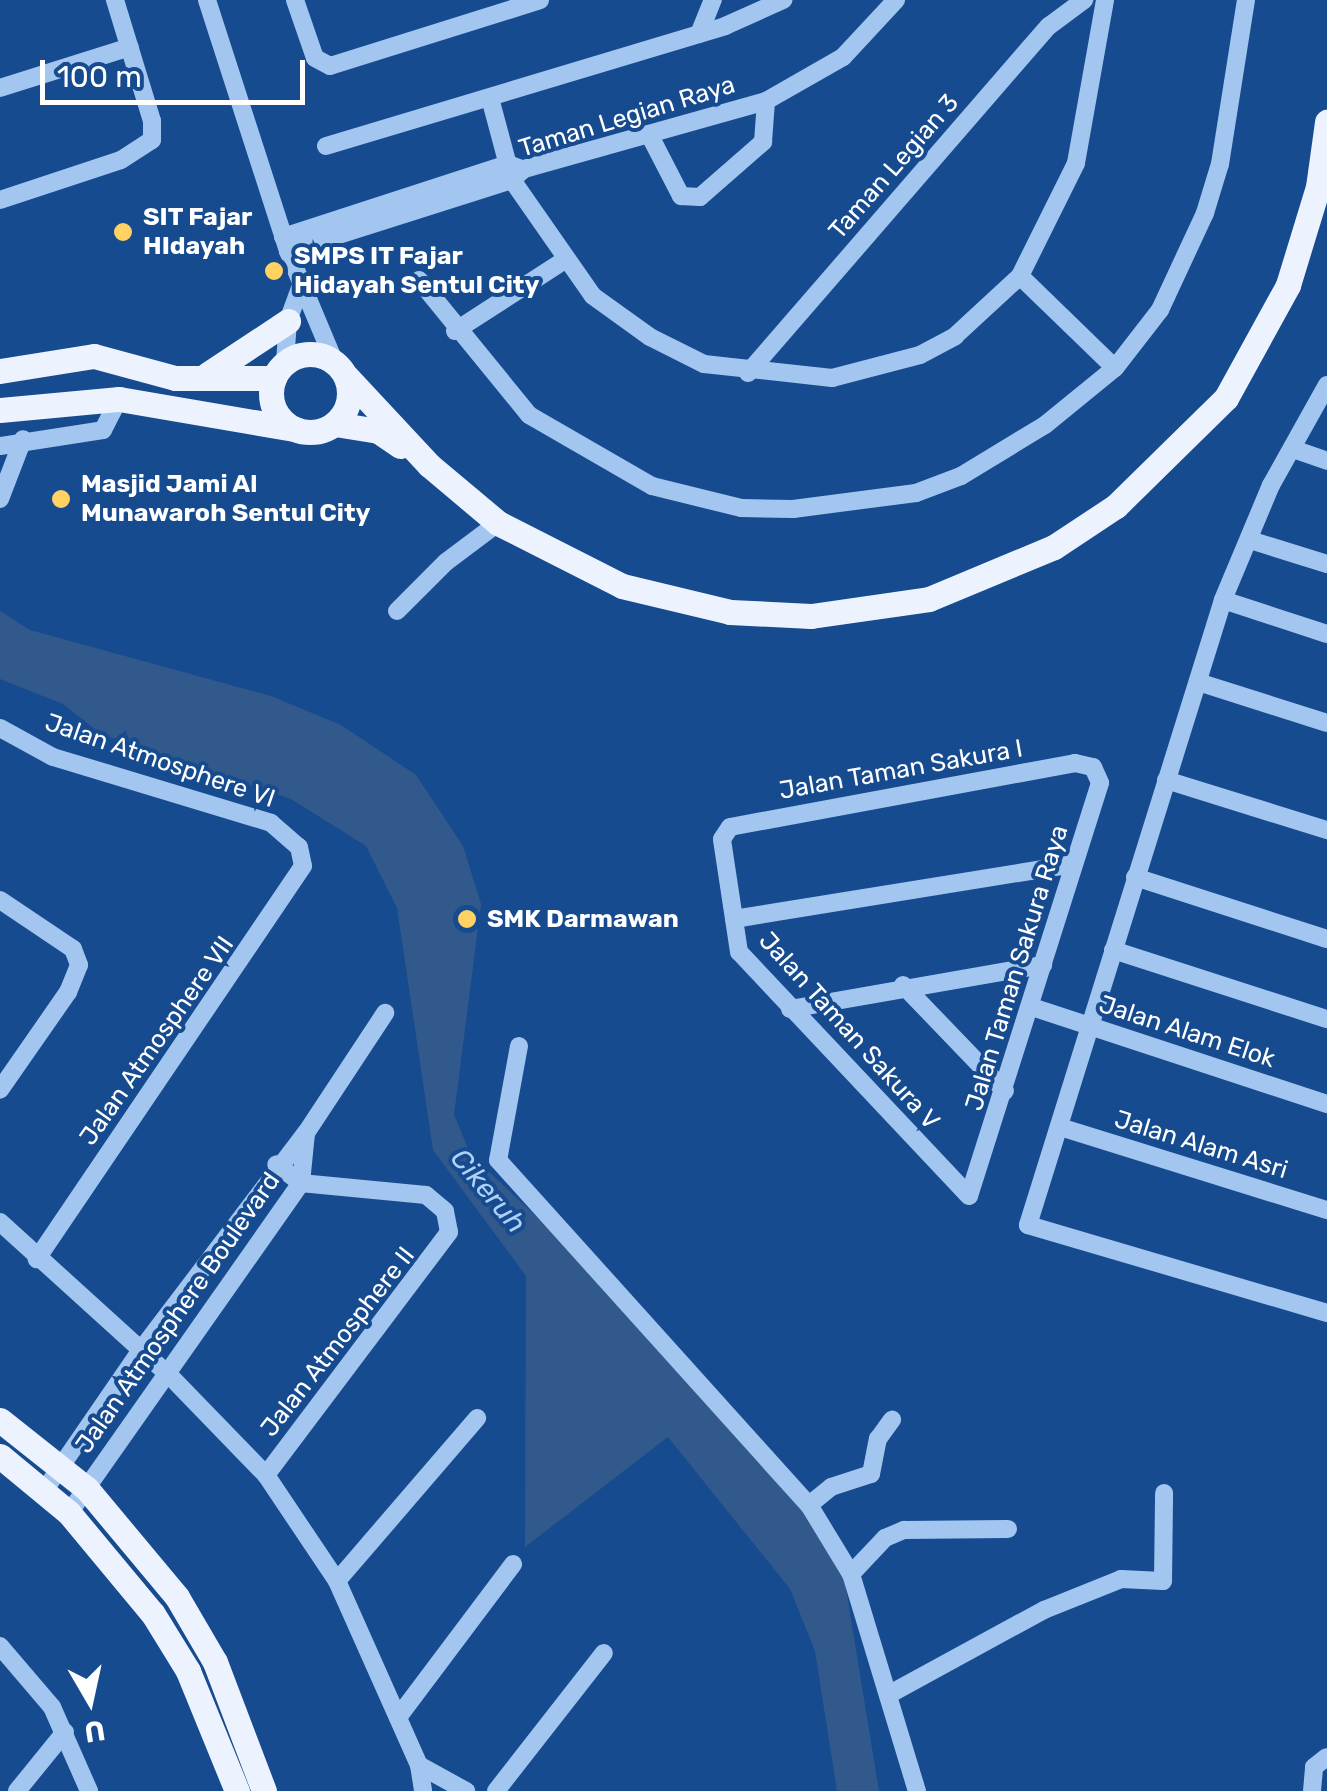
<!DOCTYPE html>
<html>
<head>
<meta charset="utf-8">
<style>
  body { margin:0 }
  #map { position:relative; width:1327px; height:1791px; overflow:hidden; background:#164b90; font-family:Rubik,sans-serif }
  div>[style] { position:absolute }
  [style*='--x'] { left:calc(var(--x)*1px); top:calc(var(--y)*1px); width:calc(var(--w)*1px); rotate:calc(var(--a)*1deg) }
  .water>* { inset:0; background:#31598b }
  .minor>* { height:18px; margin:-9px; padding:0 9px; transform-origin:9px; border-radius:9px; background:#a3c6f0 }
  .major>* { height:25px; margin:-12.5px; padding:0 12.5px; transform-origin:12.5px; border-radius:12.5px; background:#ecf3ff }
  .major>.ring { margin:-12.5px; padding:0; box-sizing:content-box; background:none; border:25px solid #ecf3ff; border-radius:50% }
  .dots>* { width:28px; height:28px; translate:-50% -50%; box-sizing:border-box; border:5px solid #164b90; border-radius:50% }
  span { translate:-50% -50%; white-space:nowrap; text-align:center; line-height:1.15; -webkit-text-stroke:8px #164b90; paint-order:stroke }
  .street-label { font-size:25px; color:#fff }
  .poi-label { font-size:25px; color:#fff; font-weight:700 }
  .left { translate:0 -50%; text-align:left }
  .water-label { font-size:28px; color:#afd0f7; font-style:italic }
  .north { position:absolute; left:40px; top:1651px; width:100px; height:100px; -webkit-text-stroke:8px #164b90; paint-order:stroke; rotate:171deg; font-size:28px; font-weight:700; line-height:40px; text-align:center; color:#fff }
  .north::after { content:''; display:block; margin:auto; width:35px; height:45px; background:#fff; clip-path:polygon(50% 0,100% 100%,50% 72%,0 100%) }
  .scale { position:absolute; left:40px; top:60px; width:265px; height:45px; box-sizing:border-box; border:5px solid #fff; border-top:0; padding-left:12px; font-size:30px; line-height:35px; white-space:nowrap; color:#fff; -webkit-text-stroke:8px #164b90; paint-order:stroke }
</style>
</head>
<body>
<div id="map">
  <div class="water">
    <div style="clip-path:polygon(0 611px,30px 630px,271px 696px,341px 725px,416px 775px,463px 846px,481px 904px,454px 1115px,471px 1155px,660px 1332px,809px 1505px,843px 1570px,879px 1791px,837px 1791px,815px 1651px,790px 1589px,668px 1437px,525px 1547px,526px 1276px,433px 1150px,397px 908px,366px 846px,291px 799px,101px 734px,63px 704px,0 679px)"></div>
  </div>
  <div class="minor">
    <div style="--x:207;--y:0;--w:264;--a:72.1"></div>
    <div style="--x:288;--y:251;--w:119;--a:67.3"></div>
    <div style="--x:295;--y:0;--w:61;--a:71"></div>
    <div style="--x:315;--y:58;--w:17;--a:28"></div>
    <div style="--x:330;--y:66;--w:220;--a:-17.4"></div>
    <div style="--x:699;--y:34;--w:37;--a:-68"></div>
    <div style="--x:0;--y:88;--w:136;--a:-17.5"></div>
    <div style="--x:490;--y:98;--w:85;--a:75"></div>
    <div style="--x:512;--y:180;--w:141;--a:55.1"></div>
    <div style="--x:593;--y:296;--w:70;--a:35.7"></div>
    <div style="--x:650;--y:337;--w:60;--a:26.6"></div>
    <div style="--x:704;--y:364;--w:129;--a:6.2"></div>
    <div style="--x:832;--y:378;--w:91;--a:-14.6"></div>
    <div style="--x:920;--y:355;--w:40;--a:-28"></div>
    <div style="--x:955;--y:336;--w:88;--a:-42.7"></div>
    <div style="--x:1020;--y:276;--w:126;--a:-63.6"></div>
    <div style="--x:1076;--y:163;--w:166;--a:-79.9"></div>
    <div style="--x:649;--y:134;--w:70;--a:62.7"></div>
    <div style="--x:681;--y:196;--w:19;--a:3"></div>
    <div style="--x:700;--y:197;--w:84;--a:-41.1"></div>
    <div style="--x:763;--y:142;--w:41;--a:-85.8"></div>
    <div style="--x:326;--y:146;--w:417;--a:-16.7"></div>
    <div style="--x:725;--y:26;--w:64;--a:-24.1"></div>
    <div style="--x:0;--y:200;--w:127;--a:-18.3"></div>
    <div style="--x:121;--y:160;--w:37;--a:-33"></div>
    <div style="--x:152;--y:140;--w:19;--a:-90"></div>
    <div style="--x:152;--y:121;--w:127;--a:-107"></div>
    <div style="--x:283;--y:237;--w:237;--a:-18"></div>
    <div style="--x:508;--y:164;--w:12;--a:20"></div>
    <div style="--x:288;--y:251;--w:235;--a:-17.6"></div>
    <div style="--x:512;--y:180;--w:16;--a:-43"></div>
    <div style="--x:524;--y:169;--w:251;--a:-15.7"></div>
    <div style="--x:766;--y:101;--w:89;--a:-29.7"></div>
    <div style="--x:843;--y:57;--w:78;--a:-47.1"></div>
    <div style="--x:1020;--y:276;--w:132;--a:44.1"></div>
    <div style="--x:419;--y:280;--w:174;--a:50.8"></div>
    <div style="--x:529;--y:415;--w:142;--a:30"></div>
    <div style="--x:652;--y:486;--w:92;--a:13.9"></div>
    <div style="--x:741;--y:508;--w:52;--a:1.1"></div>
    <div style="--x:793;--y:509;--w:124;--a:-7.4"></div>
    <div style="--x:916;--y:493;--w:48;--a:-20.7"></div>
    <div style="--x:961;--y:476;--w:98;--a:-31.3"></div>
    <div style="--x:1045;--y:425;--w:90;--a:-39.2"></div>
    <div style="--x:1115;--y:368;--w:73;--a:-52.2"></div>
    <div style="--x:1160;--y:310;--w:107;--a:-65.1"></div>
    <div style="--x:1205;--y:213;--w:51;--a:-73"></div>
    <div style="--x:1220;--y:164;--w:166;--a:-81"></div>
    <div style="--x:455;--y:331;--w:129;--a:-32.9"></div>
    <div style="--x:285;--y:362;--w:41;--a:-85.8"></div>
    <div style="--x:288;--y:321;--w:38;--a:-70"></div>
    <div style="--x:748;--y:373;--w:459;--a:-49.1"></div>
    <div style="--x:1049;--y:26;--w:44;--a:-36.6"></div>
    <div style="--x:1327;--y:385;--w:115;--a:119.2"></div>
    <div style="--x:1271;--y:485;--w:125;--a:112.7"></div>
    <div style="--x:1223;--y:600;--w:655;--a:107.33"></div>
    <div style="--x:1028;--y:1225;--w:312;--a:16.4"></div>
    <div style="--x:0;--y:446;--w:104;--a:-8.8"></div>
    <div style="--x:103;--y:430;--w:35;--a:-63"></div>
    <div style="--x:1293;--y:449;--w:36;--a:19"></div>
    <div style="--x:0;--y:499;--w:64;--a:-69"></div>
    <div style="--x:1250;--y:540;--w:81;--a:17.3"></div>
    <div style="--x:1223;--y:600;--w:109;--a:18.1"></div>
    <div style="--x:397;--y:611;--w:69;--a:-45"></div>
    <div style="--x:446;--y:562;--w:65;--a:-36.9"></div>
    <div style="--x:1198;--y:682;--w:135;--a:17.6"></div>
    <div style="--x:0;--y:728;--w:60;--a:28.7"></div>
    <div style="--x:53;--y:757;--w:228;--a:16.8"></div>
    <div style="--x:271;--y:823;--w:37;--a:41"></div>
    <div style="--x:299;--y:847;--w:19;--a:78"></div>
    <div style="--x:303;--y:866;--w:475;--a:124.1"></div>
    <div style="--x:1075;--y:763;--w:18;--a:13"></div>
    <div style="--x:1093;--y:767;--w:17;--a:66"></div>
    <div style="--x:1100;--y:783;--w:433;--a:107.6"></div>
    <div style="--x:969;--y:1196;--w:335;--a:-133.3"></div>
    <div style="--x:739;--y:952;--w:114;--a:-98.6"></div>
    <div style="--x:722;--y:839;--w:14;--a:-56"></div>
    <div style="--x:730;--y:827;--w:351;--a:-10.5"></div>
    <div style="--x:1166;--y:780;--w:169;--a:17.3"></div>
    <div style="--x:1135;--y:877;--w:202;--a:17.9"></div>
    <div style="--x:0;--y:900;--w:88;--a:33.9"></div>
    <div style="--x:73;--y:949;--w:17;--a:69"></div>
    <div style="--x:79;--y:965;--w:29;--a:112"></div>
    <div style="--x:68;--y:992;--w:119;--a:124.8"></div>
    <div style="--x:734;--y:919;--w:344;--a:-9.2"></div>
    <div style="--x:1113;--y:950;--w:225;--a:17.9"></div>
    <div style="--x:903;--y:985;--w:147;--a:46.1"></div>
    <div style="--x:1032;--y:1007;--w:311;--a:18.2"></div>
    <div style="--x:790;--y:1009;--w:257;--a:-9.9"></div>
    <div style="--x:519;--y:1046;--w:116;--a:100.4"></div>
    <div style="--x:498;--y:1160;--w:464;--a:48"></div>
    <div style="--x:809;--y:1505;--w:81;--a:58.7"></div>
    <div style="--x:851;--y:1574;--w:227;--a:73.1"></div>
    <div style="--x:1060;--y:1127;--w:280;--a:17.3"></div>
    <div style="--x:0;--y:1222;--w:229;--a:42.2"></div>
    <div style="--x:170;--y:1376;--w:138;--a:45.9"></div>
    <div style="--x:266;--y:1475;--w:128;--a:56.2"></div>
    <div style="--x:337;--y:1581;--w:201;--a:66"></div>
    <div style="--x:419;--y:1765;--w:54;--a:29"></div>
    <div style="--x:266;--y:1475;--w:304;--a:-53"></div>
    <div style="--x:449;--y:1232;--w:21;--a:-101"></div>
    <div style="--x:445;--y:1211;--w:25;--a:-140"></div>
    <div style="--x:426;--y:1195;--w:126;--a:-174.5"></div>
    <div style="--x:301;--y:1183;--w:31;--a:-143"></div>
    <div style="--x:44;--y:1491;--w:171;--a:-55.5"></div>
    <div style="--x:141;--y:1350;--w:273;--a:-52.8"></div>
    <div style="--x:306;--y:1133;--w:144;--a:-56.6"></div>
    <div style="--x:809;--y:1505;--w:28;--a:-39"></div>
    <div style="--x:831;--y:1487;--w:42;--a:-18"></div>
    <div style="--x:871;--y:1474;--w:36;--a:-79"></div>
    <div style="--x:878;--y:1439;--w:24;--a:-54"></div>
    <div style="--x:69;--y:1513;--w:403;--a:-54.9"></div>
    <div style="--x:301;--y:1183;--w:50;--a:-84.3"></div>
    <div style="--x:851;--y:1574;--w:50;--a:-46.6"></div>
    <div style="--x:885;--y:1538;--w:21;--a:-23"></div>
    <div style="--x:904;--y:1530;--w:104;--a:-0.6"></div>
    <div style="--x:337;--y:1581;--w:215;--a:-49.3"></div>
    <div style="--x:0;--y:1646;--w:80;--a:49.6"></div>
    <div style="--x:52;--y:1707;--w:92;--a:66.2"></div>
    <div style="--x:888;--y:1695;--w:178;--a:-28.6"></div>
    <div style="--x:1044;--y:1610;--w:83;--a:-21.9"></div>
    <div style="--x:1121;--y:1579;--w:42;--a:2.7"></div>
    <div style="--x:1163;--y:1581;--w:88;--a:-89.3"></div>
    <div style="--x:399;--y:1716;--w:190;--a:-53.1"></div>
    <div style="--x:419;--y:1765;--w:26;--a:81"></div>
    <div style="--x:17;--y:1791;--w:76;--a:-50.9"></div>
    <div style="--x:496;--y:1791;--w:175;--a:-52"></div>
    <div style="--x:1312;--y:1791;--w:24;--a:-85"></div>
    <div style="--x:1314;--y:1767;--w:16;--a:-38"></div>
  </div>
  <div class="major">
    <div class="ring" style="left:271px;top:354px;width:53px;height:53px"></div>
    <div style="--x:0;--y:371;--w:95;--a:-9.1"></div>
    <div style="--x:94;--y:356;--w:84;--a:15.2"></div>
    <div style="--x:175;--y:378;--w:99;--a:0"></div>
    <div style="--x:208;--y:374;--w:96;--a:-33.5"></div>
    <div style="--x:347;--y:377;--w:120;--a:47"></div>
    <div style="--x:429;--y:465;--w:90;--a:40"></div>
    <div style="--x:498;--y:523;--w:139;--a:26.9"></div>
    <div style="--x:622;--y:586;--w:111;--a:13.5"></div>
    <div style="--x:730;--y:612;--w:81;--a:2.8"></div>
    <div style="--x:811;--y:616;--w:119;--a:-8.2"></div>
    <div style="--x:929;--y:599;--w:135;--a:-22.6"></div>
    <div style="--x:1054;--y:547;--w:74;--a:-33.5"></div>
    <div style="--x:1116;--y:506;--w:154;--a:-44.5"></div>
    <div style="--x:1226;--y:398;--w:129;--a:-61.2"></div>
    <div style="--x:1288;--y:285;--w:102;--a:-73"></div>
    <div style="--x:1318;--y:187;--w:66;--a:-82.1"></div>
    <div style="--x:0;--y:410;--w:120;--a:-5.3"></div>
    <div style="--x:119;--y:399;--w:179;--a:9.7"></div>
    <div style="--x:335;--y:424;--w:44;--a:9.2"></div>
    <div style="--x:378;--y:431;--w:27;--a:34"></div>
    <div style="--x:0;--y:1420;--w:111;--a:38.4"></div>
    <div style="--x:87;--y:1489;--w:141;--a:50.2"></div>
    <div style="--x:177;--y:1597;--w:75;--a:59.7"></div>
    <div style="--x:215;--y:1662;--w:138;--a:69.2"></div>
    <div style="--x:0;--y:1456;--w:89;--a:39.6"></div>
    <div style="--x:69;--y:1513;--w:131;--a:50.3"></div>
    <div style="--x:153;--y:1614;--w:67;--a:58.4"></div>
    <div style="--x:188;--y:1671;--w:130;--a:67.8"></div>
  </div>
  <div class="dots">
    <div style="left:123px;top:232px;background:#ffd262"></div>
    <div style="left:274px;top:271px;background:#ffd262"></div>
    <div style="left:61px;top:499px;background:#ffd262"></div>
    <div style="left:467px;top:919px;background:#ffd262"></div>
  </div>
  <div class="street-label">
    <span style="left:627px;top:117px;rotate:-17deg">Taman Legian Raya</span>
    <span style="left:894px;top:167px;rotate:-49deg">Taman Legian 3</span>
    <span style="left:160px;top:761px;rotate:19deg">Jalan Atmosphere VI</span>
    <span style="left:901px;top:770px;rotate:-10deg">Jalan Taman Sakura I</span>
    <span style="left:1017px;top:968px;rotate:-73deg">Jalan Taman Sakura Raya</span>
    <span style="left:849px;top:1031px;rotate:48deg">Jalan Taman Sakura V</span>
    <span style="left:1187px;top:1032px;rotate:18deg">Jalan Alam Elok</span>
    <span style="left:157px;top:1041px;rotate:-55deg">Jalan Atmosphere VII</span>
    <span style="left:1201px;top:1145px;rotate:17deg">Jalan Alam Asri</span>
    <span style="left:178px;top:1313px;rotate:-55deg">Jalan Atmosphere Boulevard</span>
    <span style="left:338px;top:1342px;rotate:-52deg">Jalan Atmosphere II</span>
  </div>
  <div class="poi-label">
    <span class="left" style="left:143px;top:232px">SIT Fajar<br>HIdayah</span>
    <span class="left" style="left:294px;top:271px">SMPS IT Fajar<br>Hidayah Sentul City</span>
    <span class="left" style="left:81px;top:499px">Masjid Jami Al<br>Munawaroh Sentul City</span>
    <span class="left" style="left:487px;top:919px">SMK Darmawan</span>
  </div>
  <div class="water-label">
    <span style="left:488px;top:1191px;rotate:50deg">Cikeruh</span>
  </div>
  <div class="north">U</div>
  <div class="scale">100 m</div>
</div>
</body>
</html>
